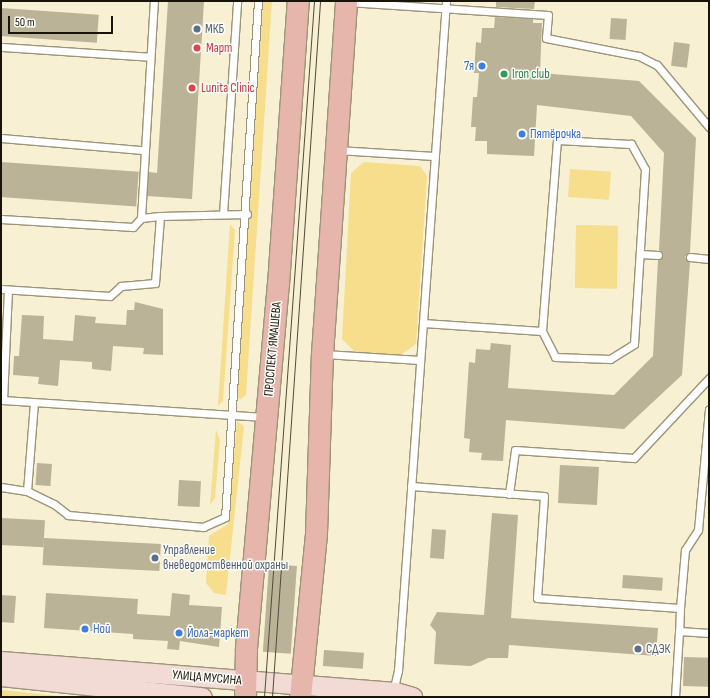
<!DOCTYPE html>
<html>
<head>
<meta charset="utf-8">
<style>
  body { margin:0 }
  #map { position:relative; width:710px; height:698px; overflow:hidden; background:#f8f0d2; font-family:"Sofia Sans Condensed",sans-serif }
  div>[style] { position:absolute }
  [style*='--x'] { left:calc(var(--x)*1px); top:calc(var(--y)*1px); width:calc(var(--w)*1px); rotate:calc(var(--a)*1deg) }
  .green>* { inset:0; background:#f6de8c; transform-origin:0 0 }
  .building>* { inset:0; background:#bbb397; transform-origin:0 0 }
  .roads { filter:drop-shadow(1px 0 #9c9478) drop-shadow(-1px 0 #9c9478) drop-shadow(0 1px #9c9478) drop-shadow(0 -1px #9c9478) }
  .lane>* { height:7px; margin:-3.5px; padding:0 3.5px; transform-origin:3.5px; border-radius:3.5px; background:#fff }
  .secondary>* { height:19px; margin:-9.5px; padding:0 9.5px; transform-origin:9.5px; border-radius:9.5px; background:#f3dbd5 }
  .primary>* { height:21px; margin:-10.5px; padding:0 10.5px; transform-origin:10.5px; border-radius:10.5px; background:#e6b6ac }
  .tram>* { height:1px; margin:-0.5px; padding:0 0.5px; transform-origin:0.5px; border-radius:0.5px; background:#4f4b3c }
  .dots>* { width:11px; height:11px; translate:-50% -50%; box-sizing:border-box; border:2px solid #fffdf7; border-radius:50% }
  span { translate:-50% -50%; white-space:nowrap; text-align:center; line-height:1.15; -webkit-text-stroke:3px #fffdf7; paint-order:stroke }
  .service-label { font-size:13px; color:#4e5e75 }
  .left { translate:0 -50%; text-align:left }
  .health-label { font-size:13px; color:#be3a42 }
  .shop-label { font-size:13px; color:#366cbe }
  .right { translate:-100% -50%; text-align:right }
  .leisure-label { font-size:13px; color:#27864d }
  .street-label { font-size:13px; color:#17140a }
  .frame { position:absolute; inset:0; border:2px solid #17140a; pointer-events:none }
  .scale { position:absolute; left:8px; top:16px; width:105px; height:18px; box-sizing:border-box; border:2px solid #17140a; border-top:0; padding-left:5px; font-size:12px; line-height:14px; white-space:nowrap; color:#17140a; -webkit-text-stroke:3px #fffdf7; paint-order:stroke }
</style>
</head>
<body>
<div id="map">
  <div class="green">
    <div style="clip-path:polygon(263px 1px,272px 1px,246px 395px,241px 399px,237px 398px)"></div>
    <div style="clip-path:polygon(364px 162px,420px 166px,427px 176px,416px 344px,398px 357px,356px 353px,342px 339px,351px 173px)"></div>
    <div style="left:570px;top:169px;width:41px;height:28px;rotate:4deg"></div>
    <div style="clip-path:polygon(230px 224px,235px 230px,223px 401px,218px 406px)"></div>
    <div style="left:576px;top:225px;width:42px;height:63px;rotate:1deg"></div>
    <div style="clip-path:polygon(237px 421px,244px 426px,226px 595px,214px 593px,206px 583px,209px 536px,228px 524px)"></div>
    <div style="clip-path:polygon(216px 430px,220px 440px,215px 498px,210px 505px)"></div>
    <div style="clip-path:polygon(1px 690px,69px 697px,1px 697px)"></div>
  </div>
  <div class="building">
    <div style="clip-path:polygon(168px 1px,204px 1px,192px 199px,147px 196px,149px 172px,157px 173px)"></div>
    <div style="clip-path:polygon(496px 1px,535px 1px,534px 9px,496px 7px)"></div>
    <div style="left:1px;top:8px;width:98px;height:28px;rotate:4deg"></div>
    <div style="clip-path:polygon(495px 17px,533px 19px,533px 23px,542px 23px,540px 73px,639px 81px,696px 138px,690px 252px,685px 257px,690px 262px,682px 375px,624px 429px,506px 420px,503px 461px,481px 460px,482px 453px,469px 452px,470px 439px,464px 438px,469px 362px,475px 363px,476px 349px,490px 350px,491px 343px,511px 345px,508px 388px,614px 395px,653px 356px,658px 260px,663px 256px,659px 250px,664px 153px,631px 116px,537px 105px,534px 156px,487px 154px,487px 141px,475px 141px,476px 127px,471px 127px,473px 97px,477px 97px,479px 73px,474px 73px,476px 42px,481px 43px,482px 28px,494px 28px)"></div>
    <div style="left:611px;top:18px;width:16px;height:21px;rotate:4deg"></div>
    <div style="left:674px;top:42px;width:16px;height:24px;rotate:7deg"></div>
    <div style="left:1px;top:162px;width:138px;height:35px;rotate:4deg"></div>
    <div style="clip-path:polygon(135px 302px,163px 309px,163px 355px,143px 354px,144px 348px,113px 346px,111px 371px,92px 369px,92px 362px,60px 360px,58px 386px,38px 384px,39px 377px,13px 375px,14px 356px,19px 356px,22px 315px,44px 316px,43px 339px,73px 341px,75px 315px,96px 317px,95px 323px,126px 325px,127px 310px,134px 310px)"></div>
    <div style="left:37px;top:463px;width:15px;height:22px;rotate:4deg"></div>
    <div style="left:560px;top:465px;width:39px;height:38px;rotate:3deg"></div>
    <div style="left:179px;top:480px;width:22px;height:26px;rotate:3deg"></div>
    <div style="clip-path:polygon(492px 513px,518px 515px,511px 618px,658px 628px,656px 656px,509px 645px,508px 658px,488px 658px,471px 666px,434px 664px,436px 632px,430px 625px,437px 612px,484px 615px)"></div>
    <div style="left:1px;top:518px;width:44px;height:27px;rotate:3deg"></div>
    <div style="left:432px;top:529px;width:14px;height:29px;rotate:4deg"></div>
    <div style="left:44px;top:538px;width:117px;height:27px;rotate:3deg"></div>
    <div style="left:269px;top:564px;width:28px;height:88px;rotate:4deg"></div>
    <div style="left:623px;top:575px;width:40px;height:13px;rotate:4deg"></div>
    <div style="clip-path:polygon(46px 593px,138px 599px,137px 614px,170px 616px,172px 593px,190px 595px,189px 605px,222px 607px,219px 647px,180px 641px,179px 650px,167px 649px,168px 641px,133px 639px,133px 634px,44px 628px)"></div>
    <div style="left:1px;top:595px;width:15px;height:27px;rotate:4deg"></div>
    <div style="left:324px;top:650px;width:40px;height:16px;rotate:4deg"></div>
    <div style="left:684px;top:657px;width:25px;height:29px;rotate:2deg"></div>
  </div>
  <div class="roads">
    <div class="lane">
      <div style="--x:348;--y:2;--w:200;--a:3.7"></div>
      <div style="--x:548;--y:15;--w:23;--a:95"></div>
      <div style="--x:546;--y:38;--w:95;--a:11"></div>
      <div style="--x:639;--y:56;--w:20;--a:27"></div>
      <div style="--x:657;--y:65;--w:81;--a:50"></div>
      <div style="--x:1;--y:47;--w:149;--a:3.8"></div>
      <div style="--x:1;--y:138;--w:142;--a:4.9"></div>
      <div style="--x:337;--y:150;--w:97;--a:3.5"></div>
      <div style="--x:223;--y:214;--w:213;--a:-86.2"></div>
      <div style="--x:141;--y:218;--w:217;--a:-86.6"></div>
      <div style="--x:1;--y:219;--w:132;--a:3.5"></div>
      <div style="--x:133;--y:227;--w:12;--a:-48"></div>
      <div style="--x:141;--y:218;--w:19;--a:-6"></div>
      <div style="--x:160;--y:216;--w:87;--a:-1.3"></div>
      <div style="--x:640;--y:254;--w:18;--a:3"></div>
      <div style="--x:690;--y:257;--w:19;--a:6"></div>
      <div style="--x:1;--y:289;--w:109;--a:3.7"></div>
      <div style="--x:110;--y:296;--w:15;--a:-42"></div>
      <div style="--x:121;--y:286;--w:34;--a:-5"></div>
      <div style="--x:155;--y:283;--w:67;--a:-85.7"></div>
      <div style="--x:423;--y:323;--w:119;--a:3.8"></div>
      <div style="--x:542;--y:331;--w:29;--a:63"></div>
      <div style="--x:555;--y:357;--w:55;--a:2.1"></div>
      <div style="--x:610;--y:359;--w:28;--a:-32"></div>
      <div style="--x:634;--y:344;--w:175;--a:-86.4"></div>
      <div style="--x:645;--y:169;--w:29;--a:-119"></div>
      <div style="--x:631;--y:144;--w:74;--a:-176.9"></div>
      <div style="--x:557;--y:140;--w:192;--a:94.5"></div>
      <div style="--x:324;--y:354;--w:96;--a:3.6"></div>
      <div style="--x:1;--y:400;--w:264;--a:3.7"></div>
      <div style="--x:3;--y:400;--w:109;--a:-87.4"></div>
      <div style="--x:411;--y:486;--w:133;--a:4.3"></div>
      <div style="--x:544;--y:496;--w:102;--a:93.9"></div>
      <div style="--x:537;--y:598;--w:143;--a:4"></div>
      <div style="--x:680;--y:608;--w:23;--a:92"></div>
      <div style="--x:679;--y:631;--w:30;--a:4"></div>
      <div style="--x:1;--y:487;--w:26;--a:9"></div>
      <div style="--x:27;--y:491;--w:30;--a:26"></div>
      <div style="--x:54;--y:504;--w:18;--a:38"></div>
      <div style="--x:68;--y:515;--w:136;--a:5.1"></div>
      <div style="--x:203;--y:527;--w:24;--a:-24"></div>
      <div style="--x:225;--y:517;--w:517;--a:-86.34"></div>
      <div style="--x:27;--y:491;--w:89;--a:-85.5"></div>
      <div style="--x:509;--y:494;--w:44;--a:-82.2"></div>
      <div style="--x:515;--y:450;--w:119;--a:3.8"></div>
      <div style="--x:634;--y:458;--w:110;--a:-46.8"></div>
      <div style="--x:680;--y:608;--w:58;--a:-85.1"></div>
      <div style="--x:685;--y:550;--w:24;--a:-57"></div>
      <div style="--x:698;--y:530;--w:121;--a:-84.8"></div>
      <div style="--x:393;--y:692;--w:22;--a:-77"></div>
      <div style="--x:398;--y:671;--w:672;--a:-85.9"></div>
      <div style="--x:675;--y:697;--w:66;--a:-86.5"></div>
    </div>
    <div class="secondary">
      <div style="--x:1;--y:661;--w:395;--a:4.5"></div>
      <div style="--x:395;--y:692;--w:18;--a:16"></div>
      <div style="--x:1;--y:676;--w:202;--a:6"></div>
    </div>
    <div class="primary">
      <div style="--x:245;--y:697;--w:49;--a:-88.8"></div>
      <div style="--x:246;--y:648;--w:365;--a:-85"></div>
      <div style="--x:278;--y:284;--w:284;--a:-86"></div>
      <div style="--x:300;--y:697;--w:165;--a:-84.4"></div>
      <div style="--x:316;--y:533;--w:179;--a:-88.1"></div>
      <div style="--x:322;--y:354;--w:354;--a:-86.1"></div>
    </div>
  </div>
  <div class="tram">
    <div style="--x:264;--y:697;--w:698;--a:-85.89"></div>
    <div style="--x:272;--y:697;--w:698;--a:-86.05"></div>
  </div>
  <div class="dots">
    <div style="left:197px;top:29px;background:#5c6f8a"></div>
    <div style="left:197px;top:48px;background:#e0444e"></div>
    <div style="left:482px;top:66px;background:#3f7fe0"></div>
    <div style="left:504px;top:74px;background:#2e9e5b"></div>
    <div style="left:192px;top:88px;background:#e0444e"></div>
    <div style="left:522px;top:134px;background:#3f7fe0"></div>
    <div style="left:155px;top:558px;background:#5c6f8a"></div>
    <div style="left:85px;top:629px;background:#3f7fe0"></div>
    <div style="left:179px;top:633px;background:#3f7fe0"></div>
    <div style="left:638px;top:649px;background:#5c6f8a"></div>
  </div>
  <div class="service-label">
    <span class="left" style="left:205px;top:29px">МКБ</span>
    <span class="left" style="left:163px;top:558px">Управление<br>вневедомственной охраны</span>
    <span class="left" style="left:646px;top:649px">СДЭК</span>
  </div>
  <div class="health-label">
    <span class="left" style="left:206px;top:48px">Март</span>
    <span class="left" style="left:201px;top:88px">Lunita Clinic</span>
  </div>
  <div class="shop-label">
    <span class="right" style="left:474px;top:66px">7я</span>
    <span class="left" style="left:530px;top:134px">Пятёрочка</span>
    <span class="left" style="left:93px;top:629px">Ной</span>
    <span class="left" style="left:187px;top:633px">Йола-маркет</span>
  </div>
  <div class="leisure-label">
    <span class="left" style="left:512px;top:74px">Iron club</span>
  </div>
  <div class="street-label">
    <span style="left:273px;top:349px;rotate:-85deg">ПРОСПЕКТ ЯМАШЕВА</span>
    <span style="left:207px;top:678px;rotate:5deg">УЛИЦА МУСИНА</span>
  </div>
  <div class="frame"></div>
  <div class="scale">50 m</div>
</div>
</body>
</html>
